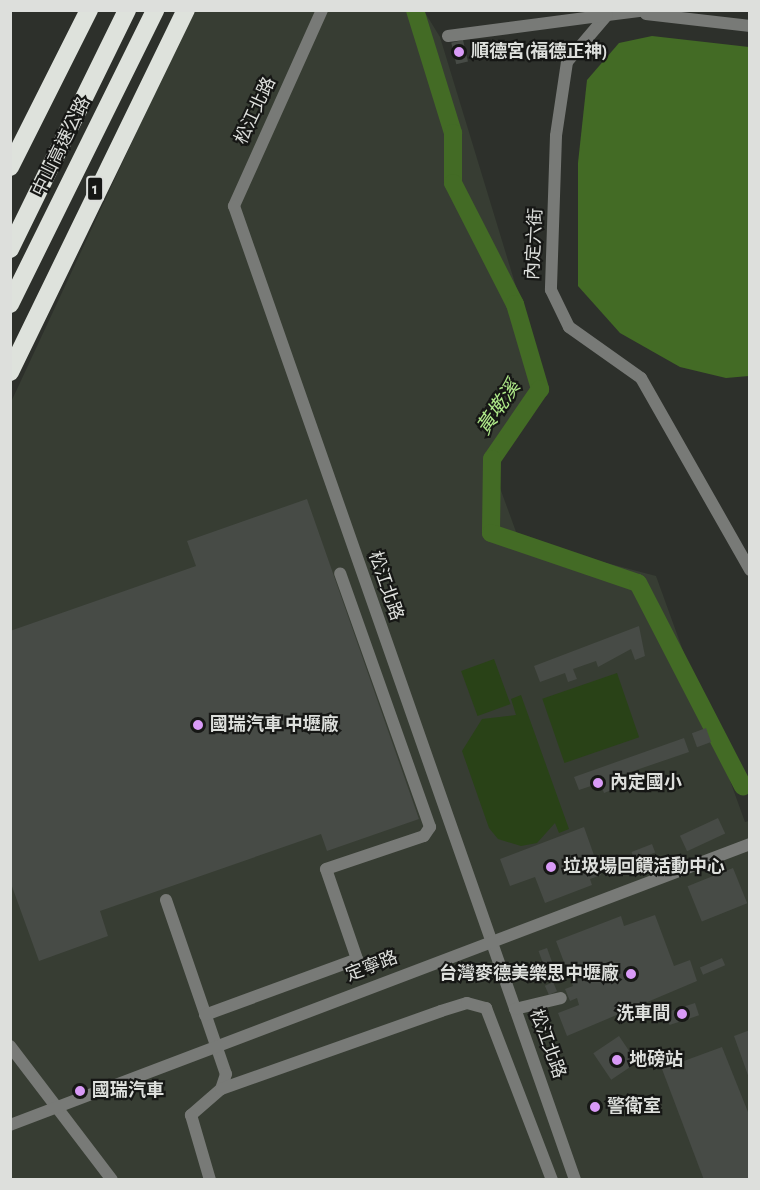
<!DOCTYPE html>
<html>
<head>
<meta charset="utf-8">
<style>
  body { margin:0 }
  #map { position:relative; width:760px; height:1190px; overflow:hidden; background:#2d302b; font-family:"Alegreya Sans","Noto Sans TC",sans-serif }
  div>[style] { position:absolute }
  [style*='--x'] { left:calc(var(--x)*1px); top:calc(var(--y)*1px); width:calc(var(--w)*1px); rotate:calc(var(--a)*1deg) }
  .built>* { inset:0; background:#373d33 }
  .green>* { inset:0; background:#294217; transform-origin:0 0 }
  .water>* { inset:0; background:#436b25 }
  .stream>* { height:3px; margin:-1.5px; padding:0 1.5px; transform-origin:1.5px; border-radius:1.5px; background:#436b25 }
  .river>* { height:18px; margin:-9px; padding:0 9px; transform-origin:9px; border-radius:9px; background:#436b25 }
  .building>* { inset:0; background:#474b46; transform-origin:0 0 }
  .minor>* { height:12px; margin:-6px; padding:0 6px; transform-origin:6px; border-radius:6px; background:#787a77 }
  .highway>* { height:18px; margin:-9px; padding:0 9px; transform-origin:9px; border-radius:9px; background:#dee2dc }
  .dots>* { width:16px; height:16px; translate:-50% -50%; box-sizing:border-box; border:3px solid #161715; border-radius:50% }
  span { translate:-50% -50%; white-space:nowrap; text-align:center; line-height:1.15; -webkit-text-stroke:4.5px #161715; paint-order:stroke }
  .shield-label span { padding:2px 4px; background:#161715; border:2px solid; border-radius:4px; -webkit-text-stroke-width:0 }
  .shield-label { font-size:16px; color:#dddfdc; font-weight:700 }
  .poi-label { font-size:18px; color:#dddfdc; font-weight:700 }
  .left { translate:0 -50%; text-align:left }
  .right { translate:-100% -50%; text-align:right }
  .street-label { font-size:18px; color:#dddfdc }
  .water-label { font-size:20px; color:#afea89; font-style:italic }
  .frame { position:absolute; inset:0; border:12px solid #dddfdc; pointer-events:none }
</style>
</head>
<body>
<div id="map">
  <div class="built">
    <div style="clip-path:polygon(193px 11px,424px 11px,440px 37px,542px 372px,488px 455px,519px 540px,656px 576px,745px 822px,749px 821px,749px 1179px,11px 1180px,11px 402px)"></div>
  </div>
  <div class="green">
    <div style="left:494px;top:659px;width:48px;height:35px;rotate:70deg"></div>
    <div style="left:617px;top:673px;width:68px;height:79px;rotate:71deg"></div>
    <div style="clip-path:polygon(521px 695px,569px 829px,559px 833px,555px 823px,537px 843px,521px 846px,498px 839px,489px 828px,462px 751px,482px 719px,516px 715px,511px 699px)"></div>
  </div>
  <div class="water">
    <div style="clip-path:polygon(652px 36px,749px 47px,749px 376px,726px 378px,680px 367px,620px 333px,578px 286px,578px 163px,587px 80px,619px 43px)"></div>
  </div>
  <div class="stream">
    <div style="--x:743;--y:786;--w:10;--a:45"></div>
  </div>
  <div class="river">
    <div style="--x:415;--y:10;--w:129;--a:72.8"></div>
    <div style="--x:453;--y:133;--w:50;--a:90"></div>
    <div style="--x:453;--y:183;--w:136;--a:62.9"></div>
    <div style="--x:515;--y:304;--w:89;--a:73.6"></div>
    <div style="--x:540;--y:389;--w:85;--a:124.4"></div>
    <div style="--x:492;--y:459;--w:74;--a:90.8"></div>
    <div style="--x:491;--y:533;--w:155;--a:18.8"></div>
    <div style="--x:638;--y:583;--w:229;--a:62.7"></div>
  </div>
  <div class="building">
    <div style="left:463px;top:40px;width:22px;height:12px;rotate:77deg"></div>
    <div style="clip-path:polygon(307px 499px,419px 819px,327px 851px,321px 834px,100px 911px,108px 936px,39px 961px,10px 881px,10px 631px,196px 566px,187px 541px)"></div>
    <div style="clip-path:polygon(639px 626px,645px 656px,635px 660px,631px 649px,598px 667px,596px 661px,573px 669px,577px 679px,568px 682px,565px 673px,540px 682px,534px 666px)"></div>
    <div style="left:706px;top:728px;width:15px;height:15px;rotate:70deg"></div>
    <div style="clip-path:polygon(684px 738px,689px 752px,610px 779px,614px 789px,604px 793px,600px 783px,579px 790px,574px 777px)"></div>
    <div style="left:718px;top:818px;width:17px;height:42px;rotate:65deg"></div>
    <div style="clip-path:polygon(584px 827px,601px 875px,590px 879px,592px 885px,545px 903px,535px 877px,510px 886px,500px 859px)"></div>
    <div style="left:652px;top:844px;width:9px;height:22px;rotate:69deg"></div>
    <div style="left:733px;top:868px;width:38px;height:49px;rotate:68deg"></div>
    <div style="clip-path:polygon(655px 915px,674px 966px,690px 960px,697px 981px,567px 1036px,558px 1013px,579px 1005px,577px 998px,570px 1001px,565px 989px,573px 986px,556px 941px,621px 916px,624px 926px)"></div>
    <div style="left:547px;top:948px;width:30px;height:9px;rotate:70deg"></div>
    <div style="left:722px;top:958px;width:8px;height:24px;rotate:67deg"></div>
    <div style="left:553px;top:982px;width:10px;height:9px;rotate:66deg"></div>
    <div style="left:695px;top:1003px;width:13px;height:31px;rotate:72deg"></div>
    <div style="clip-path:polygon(750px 1030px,750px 1078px,749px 1078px,734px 1036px)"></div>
    <div style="left:619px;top:1036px;width:32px;height:31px;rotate:56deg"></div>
    <div style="clip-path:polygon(722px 1047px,750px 1117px,750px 1180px,704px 1180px,662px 1069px)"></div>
    <div style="clip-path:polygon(597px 1100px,601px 1110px,593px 1113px,590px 1103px)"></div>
  </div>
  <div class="minor">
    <div style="--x:322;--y:10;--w:215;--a:114.2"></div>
    <div style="--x:234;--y:206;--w:1032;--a:70.7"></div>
    <div style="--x:647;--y:10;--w:40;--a:172.9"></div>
    <div style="--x:607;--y:15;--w:62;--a:130.4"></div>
    <div style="--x:567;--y:62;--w:75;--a:98.5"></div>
    <div style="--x:556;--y:136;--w:154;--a:91.9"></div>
    <div style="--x:551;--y:290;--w:41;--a:64.1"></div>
    <div style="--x:569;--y:327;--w:88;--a:35.3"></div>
    <div style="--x:641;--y:378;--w:221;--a:60.4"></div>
    <div style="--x:646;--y:14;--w:105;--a:6.6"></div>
    <div style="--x:448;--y:36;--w:160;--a:-7.5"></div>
    <div style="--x:166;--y:900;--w:184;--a:71"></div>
    <div style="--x:226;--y:1074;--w:16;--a:108"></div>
    <div style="--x:221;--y:1089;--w:40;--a:139"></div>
    <div style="--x:191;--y:1115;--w:68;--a:73.7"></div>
    <div style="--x:515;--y:1009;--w:47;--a:-13.4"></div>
    <div style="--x:205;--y:1015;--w:162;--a:-20.2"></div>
    <div style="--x:357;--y:959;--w:95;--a:-109"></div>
    <div style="--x:326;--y:869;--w:103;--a:-18.6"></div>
    <div style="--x:424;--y:836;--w:11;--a:-56"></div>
    <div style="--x:430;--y:827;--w:269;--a:-109.5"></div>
    <div style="--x:10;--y:1046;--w:168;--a:52.7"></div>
    <div style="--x:221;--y:1089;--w:233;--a:-19.5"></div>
    <div style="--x:441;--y:1011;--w:27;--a:-17"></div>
    <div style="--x:467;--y:1003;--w:20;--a:15"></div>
    <div style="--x:486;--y:1008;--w:184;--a:69"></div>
    <div style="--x:10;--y:1125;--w:792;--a:-20.79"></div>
  </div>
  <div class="highway">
    <div style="--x:10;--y:167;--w:176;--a:-63.3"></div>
    <div style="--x:10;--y:249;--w:266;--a:-63.9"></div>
    <div style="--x:10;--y:304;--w:328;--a:-63.7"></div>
    <div style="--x:10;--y:372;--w:403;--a:-64.1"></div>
  </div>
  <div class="dots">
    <div style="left:459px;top:52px;background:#d99af7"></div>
    <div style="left:198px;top:725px;background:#d99af7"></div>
    <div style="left:598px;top:783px;background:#d99af7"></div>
    <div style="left:551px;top:867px;background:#d99af7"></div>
    <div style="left:631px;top:974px;background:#d99af7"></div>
    <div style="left:682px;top:1014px;background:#d99af7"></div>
    <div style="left:617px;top:1060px;background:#d99af7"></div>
    <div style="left:80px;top:1091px;background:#d99af7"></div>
    <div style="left:595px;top:1107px;background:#d99af7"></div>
  </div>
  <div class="shield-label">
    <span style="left:95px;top:189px">1</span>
  </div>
  <div class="poi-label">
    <span class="left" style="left:471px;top:52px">順德宮(福德正神)</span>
    <span class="left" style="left:210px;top:725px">國瑞汽車 中壢廠</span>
    <span class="left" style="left:610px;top:783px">內定國小</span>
    <span class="left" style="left:563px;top:867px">垃圾場回饋活動中心</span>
    <span class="right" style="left:619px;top:974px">台灣麥德美樂思中壢廠</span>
    <span class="right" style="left:670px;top:1014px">洗車間</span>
    <span class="left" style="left:629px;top:1060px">地磅站</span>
    <span class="left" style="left:92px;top:1091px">國瑞汽車</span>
    <span class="left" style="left:607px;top:1107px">警衛室</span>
  </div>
  <div class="street-label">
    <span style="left:256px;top:111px;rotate:-65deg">松江北路</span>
    <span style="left:62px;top:147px;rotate:-64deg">中山高速公路</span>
    <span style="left:535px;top:244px;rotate:-87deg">內定六街</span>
    <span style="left:385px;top:586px;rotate:71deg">松江北路</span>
    <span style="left:372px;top:967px;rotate:-21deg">定寧路</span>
    <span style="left:547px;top:1044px;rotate:70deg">松江北路</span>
  </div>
  <div class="water-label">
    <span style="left:499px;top:408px;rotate:-56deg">黃墘溪</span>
  </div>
  <div class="frame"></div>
</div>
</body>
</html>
